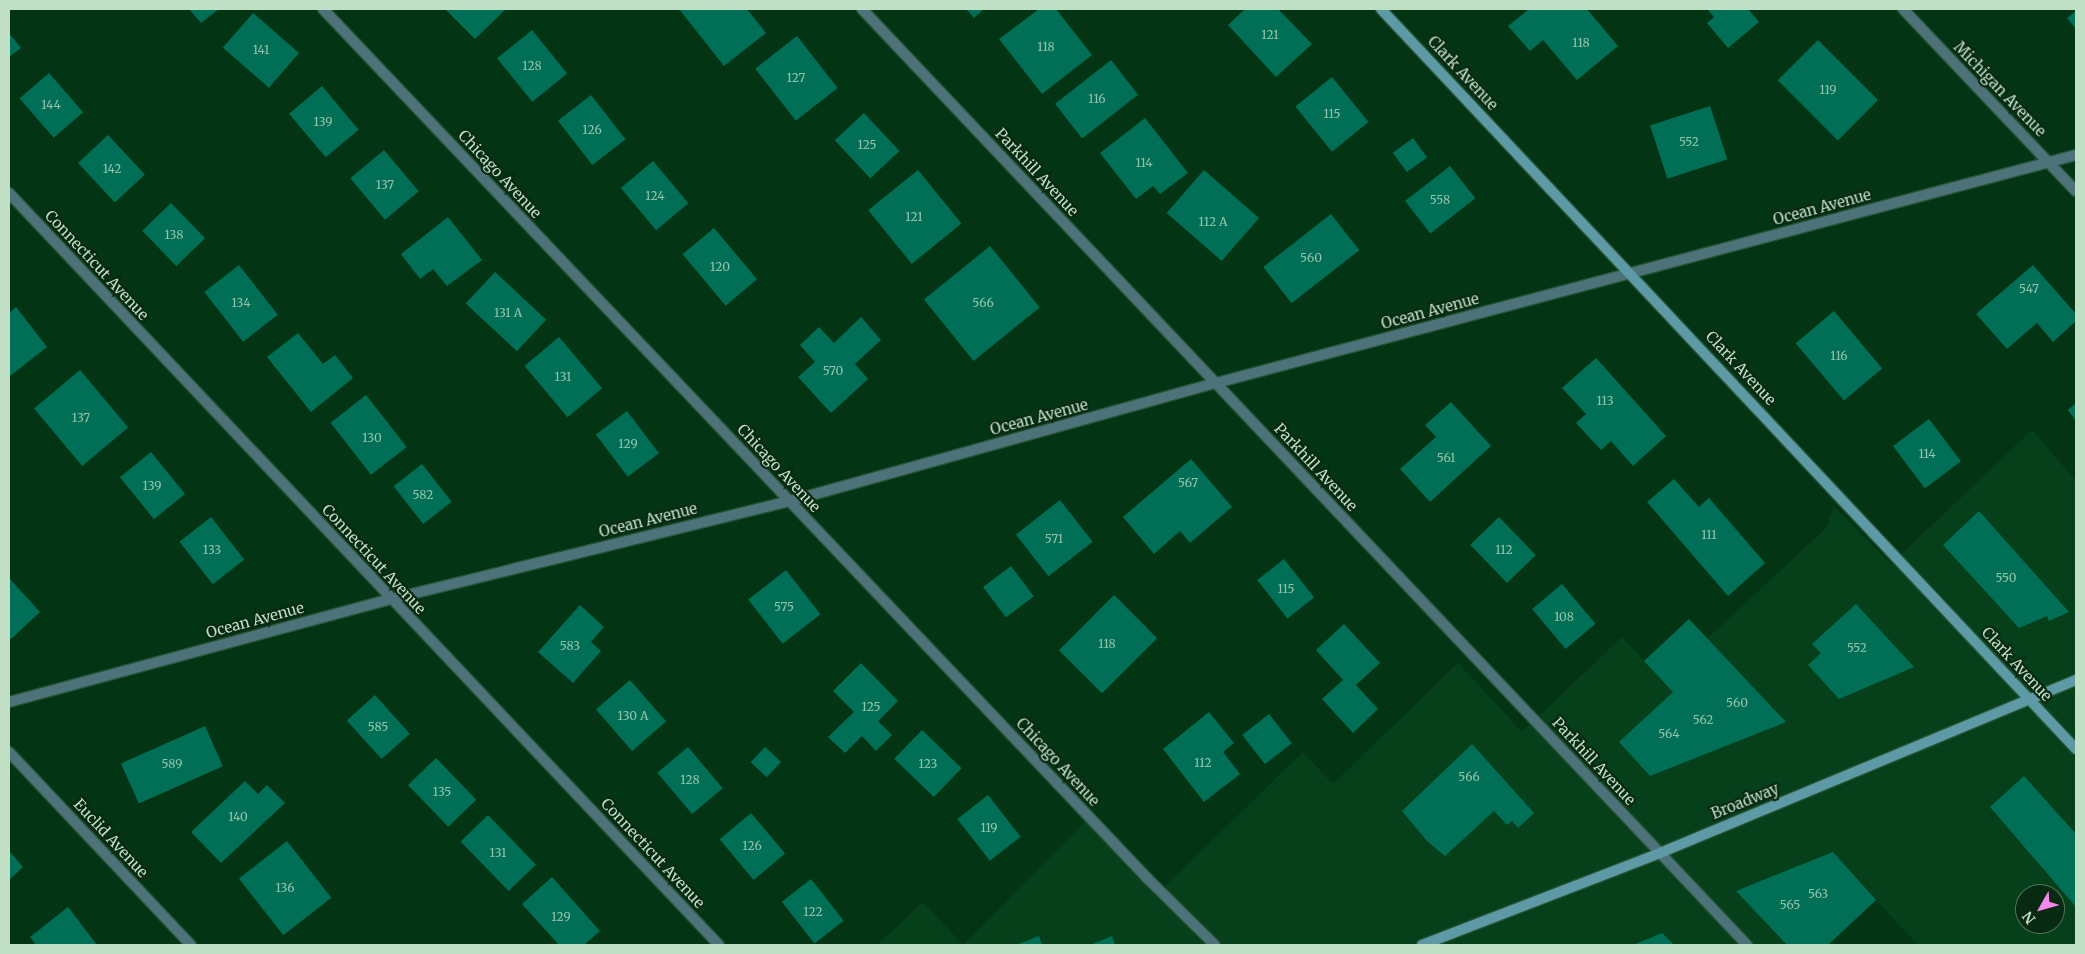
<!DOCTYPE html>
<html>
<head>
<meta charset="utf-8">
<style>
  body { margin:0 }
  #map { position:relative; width:2085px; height:954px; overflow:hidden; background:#033515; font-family:Merriweather,serif }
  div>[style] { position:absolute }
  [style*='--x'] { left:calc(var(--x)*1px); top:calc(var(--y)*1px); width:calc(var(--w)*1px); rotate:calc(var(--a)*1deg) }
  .built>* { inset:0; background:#06401b }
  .building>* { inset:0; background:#006f56; transform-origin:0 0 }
  .roads { filter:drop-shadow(1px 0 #255435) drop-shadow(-1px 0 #255435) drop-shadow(0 1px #255435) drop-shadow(0 -1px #255435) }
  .street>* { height:10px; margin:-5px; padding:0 5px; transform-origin:5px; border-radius:5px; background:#4d7279 }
  .secondary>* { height:10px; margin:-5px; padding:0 5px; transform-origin:5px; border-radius:5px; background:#5d9aa5 }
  span { translate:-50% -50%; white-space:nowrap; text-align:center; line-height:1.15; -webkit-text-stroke:4.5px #082912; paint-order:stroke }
  .number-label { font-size:12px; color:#90c3a9 }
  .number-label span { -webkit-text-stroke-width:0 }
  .street-label { font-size:15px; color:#c0dfc5 }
  .frame { position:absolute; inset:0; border:10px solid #c0dfc5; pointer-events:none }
  .north { position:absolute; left:2015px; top:884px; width:50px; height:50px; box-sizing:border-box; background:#082912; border:1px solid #52725a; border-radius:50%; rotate:232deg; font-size:14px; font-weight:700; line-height:20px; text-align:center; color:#c0dfc5 }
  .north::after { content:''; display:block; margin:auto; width:18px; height:22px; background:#f688ed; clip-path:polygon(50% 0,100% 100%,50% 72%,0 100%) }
</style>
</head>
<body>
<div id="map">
  <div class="built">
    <div style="clip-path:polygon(evenodd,2032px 430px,2076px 481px,2076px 945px,1918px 945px,1876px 900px,1828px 945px,877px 945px,923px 902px,963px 945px,1089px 818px,1158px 893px,1303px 752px,1333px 784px,1458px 663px,1522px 732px,1622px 637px,1647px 664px,1707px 639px,1826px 528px,1834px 506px,1891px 564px,2032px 430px,2025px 894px,2055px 894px,2055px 924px,2025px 924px,2025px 894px)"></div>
  </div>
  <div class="building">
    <div style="clip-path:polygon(189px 9px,219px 9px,201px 23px)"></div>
    <div style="clip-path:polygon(445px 9px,506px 9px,475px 39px)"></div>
    <div style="clip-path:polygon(679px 9px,747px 9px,766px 33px,724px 66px)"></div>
    <div style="clip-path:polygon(966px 9px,984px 9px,974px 18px)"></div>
    <div style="clip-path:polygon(1039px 9px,1056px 9px,1092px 55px,1042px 94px,999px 39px)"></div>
    <div style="clip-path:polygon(1245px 9px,1278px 9px,1312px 44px,1276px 77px,1228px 25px)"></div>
    <div style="clip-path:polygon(1529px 9px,1587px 9px,1618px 46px,1577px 80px,1543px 40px,1530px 51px,1508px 26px)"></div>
    <div style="clip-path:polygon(1707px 9px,1748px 9px,1759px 22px,1728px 48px,1707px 23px,1714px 17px)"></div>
    <div style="clip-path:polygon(2076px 11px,2076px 29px,2067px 18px)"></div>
    <div style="left:253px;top:13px;width:61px;height:46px;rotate:41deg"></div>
    <div style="left:532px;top:30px;width:56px;height:45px;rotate:51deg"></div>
    <div style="clip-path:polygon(9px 33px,21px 48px,9px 57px)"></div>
    <div style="left:797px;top:36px;width:66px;height:53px;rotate:52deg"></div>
    <div style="left:1818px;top:40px;width:85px;height:57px;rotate:45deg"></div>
    <div style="left:1111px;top:60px;width:44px;height:71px;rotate:52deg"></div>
    <div style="left:49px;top:73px;width:52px;height:39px;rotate:49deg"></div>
    <div style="left:1332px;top:77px;width:58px;height:47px;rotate:51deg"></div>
    <div style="left:322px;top:86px;width:57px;height:43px;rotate:50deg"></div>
    <div style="left:591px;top:95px;width:56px;height:42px;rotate:52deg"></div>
    <div style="left:1710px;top:106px;width:56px;height:63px;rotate:72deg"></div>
    <div style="left:864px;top:113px;width:52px;height:40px;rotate:47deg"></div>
    <div style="clip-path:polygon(1145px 118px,1188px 173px,1160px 194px,1153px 186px,1136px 199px,1100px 153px)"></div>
    <div style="left:108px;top:135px;width:54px;height:41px;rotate:47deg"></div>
    <div style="left:1413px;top:138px;width:24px;height:25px;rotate:54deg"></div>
    <div style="left:384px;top:150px;width:54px;height:44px;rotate:50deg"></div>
    <div style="left:653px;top:161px;width:55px;height:42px;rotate:50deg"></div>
    <div style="left:1450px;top:166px;width:41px;height:57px;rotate:52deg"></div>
    <div style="left:918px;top:170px;width:69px;height:64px;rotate:51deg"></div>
    <div style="left:1204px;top:170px;width:73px;height:57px;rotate:41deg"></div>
    <div style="left:171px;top:203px;width:49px;height:40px;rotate:46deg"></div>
    <div style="left:1331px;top:214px;width:46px;height:86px;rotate:52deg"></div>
    <div style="clip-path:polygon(448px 217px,482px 260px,447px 286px,433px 269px,420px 279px,401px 254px)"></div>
    <div style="left:714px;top:228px;width:67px;height:41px;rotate:50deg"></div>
    <div style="left:990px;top:246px;width:79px;height:85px;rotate:51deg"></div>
    <div style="left:239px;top:265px;width:63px;height:44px;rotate:52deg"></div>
    <div style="clip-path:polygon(2033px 265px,2076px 314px,2076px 321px,2053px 342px,2037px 323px,2007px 349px,1976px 314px)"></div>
    <div style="left:495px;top:272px;width:70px;height:43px;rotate:43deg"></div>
    <div style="clip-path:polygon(16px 307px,47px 347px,10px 376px,9px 313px)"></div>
    <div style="left:1834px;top:311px;width:75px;height:50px;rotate:50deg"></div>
    <div style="clip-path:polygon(861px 317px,881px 340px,855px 364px,868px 379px,831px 413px,798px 377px,815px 362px,800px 345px,819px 327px,834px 343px)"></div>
    <div style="clip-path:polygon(298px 333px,323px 364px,335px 355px,353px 378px,311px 412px,267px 357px)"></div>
    <div style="left:559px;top:337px;width:67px;height:45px;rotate:50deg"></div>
    <div style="clip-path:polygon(1596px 358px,1666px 436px,1633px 466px,1611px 441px,1601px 450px,1576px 423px,1586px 414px,1562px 388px)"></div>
    <div style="left:80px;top:370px;width:75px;height:60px;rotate:50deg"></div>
    <div style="left:366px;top:395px;width:66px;height:45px;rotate:52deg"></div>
    <div style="clip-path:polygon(1451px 402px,1491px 446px,1430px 502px,1400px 469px,1436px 437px,1425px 425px)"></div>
    <div style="clip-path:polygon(2076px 403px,2076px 421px,2068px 410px)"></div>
    <div style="left:627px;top:411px;width:53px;height:39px;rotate:53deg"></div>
    <div style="left:1929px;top:419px;width:53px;height:45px;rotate:53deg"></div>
    <div style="left:151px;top:452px;width:54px;height:40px;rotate:51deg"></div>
    <div style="clip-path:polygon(1191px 459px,1232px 507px,1190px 543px,1180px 531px,1154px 554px,1123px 517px)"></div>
    <div style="left:422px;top:464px;width:48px;height:36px;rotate:52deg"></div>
    <div style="clip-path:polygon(1674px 479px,1699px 507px,1709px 498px,1765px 563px,1728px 596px,1647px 502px)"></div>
    <div style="left:1060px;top:500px;width:53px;height:56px;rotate:52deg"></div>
    <div style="clip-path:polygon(1979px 511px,2069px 612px,2049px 621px,2047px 616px,2019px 628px,1943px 545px)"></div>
    <div style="left:211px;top:517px;width:54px;height:40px;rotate:52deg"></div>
    <div style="left:1499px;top:517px;width:53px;height:40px;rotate:46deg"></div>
    <div style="left:1284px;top:559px;width:49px;height:34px;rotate:52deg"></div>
    <div style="left:1011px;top:566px;width:38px;height:35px;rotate:53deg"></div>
    <div style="left:786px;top:570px;width:56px;height:48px;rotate:52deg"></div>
    <div style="clip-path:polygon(9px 578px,40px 612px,11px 639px,9px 636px)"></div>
    <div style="left:1562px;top:584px;width:52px;height:39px;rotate:50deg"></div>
    <div style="left:1114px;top:595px;width:61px;height:78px;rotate:45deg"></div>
    <div style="clip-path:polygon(1856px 604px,1914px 667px,1839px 699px,1808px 665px,1821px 653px,1812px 644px)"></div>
    <div style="clip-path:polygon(580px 605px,604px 627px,591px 642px,601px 651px,573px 683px,538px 652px)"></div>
    <div style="clip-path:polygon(1689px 619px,1786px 722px,1650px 776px,1619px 742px,1673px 692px,1644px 661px)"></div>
    <div style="clip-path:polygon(1344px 624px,1380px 663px,1356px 685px,1378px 709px,1353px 733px,1322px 699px,1343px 680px,1316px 650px)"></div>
    <div style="clip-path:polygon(861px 663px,898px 701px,878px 721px,892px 735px,876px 751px,862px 736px,845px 753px,828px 737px,854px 712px,833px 691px)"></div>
    <div style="left:630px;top:680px;width:55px;height:45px;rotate:49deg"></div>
    <div style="left:375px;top:695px;width:52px;height:38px;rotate:48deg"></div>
    <div style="clip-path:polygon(1209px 712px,1234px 743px,1223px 752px,1240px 774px,1204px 802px,1163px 749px)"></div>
    <div style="left:1269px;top:714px;width:37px;height:34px;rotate:52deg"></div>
    <div style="left:205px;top:726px;width:44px;height:92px;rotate:66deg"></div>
    <div style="left:922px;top:730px;width:55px;height:40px;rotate:44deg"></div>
    <div style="clip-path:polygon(1472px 744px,1534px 813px,1518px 828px,1512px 821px,1507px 825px,1494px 811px,1445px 856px,1427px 841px,1402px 811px)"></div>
    <div style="left:688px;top:747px;width:54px;height:40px;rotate:50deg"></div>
    <div style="left:765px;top:747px;width:22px;height:21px;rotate:43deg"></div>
    <div style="left:436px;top:758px;width:58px;height:39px;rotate:46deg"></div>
    <div style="clip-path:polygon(2024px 776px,2076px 834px,2076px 907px,1990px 807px)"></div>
    <div style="clip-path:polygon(245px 781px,258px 794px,267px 785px,285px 803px,221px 863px,191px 832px)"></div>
    <div style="left:988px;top:795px;width:53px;height:39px;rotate:52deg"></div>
    <div style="left:751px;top:813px;width:53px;height:41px;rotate:50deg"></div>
    <div style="left:488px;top:815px;width:69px;height:38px;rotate:46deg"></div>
    <div style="left:287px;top:841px;width:72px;height:61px;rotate:52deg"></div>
    <div style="clip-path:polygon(9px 851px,23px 867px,9px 880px)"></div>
    <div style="clip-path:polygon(1833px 852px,1876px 900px,1828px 945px,1787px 945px,1736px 891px)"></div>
    <div style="clip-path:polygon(552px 877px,600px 931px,584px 945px,559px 945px,522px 904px)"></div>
    <div style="left:811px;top:879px;width:53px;height:37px;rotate:52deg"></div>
    <div style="clip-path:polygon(68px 907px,97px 945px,36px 945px,30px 937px)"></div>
    <div style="clip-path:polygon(1662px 933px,1674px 945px,1633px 945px)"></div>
    <div style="clip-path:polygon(1039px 936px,1042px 945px,1016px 945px)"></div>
    <div style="clip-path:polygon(1112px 936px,1115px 945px,1090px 945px)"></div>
  </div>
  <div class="roads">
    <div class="street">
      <div style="--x:323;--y:9;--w:1198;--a:46.52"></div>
      <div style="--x:1147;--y:878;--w:95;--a:44.6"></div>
      <div style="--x:862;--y:9;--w:1288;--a:46.6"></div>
      <div style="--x:1903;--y:9;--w:251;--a:46.5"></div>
      <div style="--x:9;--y:193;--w:1034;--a:46.65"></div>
      <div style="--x:9;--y:702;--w:396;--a:-15.1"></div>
      <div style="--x:391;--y:599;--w:411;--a:-13.8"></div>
      <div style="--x:790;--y:501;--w:442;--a:-15.5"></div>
      <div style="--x:1216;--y:383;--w:890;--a:-14.85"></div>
      <div style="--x:9;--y:752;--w:265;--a:46.7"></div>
    </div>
    <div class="secondary">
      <div style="--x:1381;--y:9;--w:1015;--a:46.8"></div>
      <div style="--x:1422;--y:945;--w:255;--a:-21.1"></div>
      <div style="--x:1660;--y:853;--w:451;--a:-22.6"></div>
    </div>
  </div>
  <div class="number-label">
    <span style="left:1270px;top:35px">121</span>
    <span style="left:1581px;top:43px">118</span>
    <span style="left:1046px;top:47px">118</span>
    <span style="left:261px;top:50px">141</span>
    <span style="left:532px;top:66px">128</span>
    <span style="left:796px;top:78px">127</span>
    <span style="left:1828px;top:90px">119</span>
    <span style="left:1097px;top:99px">116</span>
    <span style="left:51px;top:105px">144</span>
    <span style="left:1332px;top:114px">115</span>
    <span style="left:323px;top:122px">139</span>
    <span style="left:592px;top:130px">126</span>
    <span style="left:1689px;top:142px">552</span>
    <span style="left:867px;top:145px">125</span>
    <span style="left:1144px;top:163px">114</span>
    <span style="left:112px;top:169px">142</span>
    <span style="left:385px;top:185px">137</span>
    <span style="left:655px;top:196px">124</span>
    <span style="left:1440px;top:200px">558</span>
    <span style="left:914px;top:217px">121</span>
    <span style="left:1213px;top:222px">112 A</span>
    <span style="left:174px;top:235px">138</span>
    <span style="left:1311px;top:258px">560</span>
    <span style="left:720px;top:267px">120</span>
    <span style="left:2029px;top:289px">547</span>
    <span style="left:241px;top:303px">134</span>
    <span style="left:983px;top:303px">566</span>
    <span style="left:508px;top:313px">131 A</span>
    <span style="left:1839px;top:356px">116</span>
    <span style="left:833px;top:371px">570</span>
    <span style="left:563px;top:377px">131</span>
    <span style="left:1605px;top:401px">113</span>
    <span style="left:81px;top:418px">137</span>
    <span style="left:372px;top:438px">130</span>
    <span style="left:628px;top:444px">129</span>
    <span style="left:1927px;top:454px">114</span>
    <span style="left:1446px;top:458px">561</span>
    <span style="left:1188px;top:483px">567</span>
    <span style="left:152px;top:486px">139</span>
    <span style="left:423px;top:495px">582</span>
    <span style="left:1709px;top:535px">111</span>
    <span style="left:1054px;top:539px">571</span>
    <span style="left:212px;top:550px">133</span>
    <span style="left:1504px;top:550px">112</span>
    <span style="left:2006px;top:578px">550</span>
    <span style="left:1286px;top:589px">115</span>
    <span style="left:784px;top:607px">575</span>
    <span style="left:1564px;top:617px">108</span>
    <span style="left:1107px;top:644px">118</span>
    <span style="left:570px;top:646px">583</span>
    <span style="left:1857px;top:648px">552</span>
    <span style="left:1737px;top:703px">560</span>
    <span style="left:871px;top:707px">125</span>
    <span style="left:633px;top:716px">130 A</span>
    <span style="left:1703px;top:720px">562</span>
    <span style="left:378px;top:727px">585</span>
    <span style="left:1669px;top:734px">564</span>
    <span style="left:1203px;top:763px">112</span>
    <span style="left:172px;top:764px">589</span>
    <span style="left:928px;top:764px">123</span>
    <span style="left:1469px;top:777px">566</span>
    <span style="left:690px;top:780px">128</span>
    <span style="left:442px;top:792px">135</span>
    <span style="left:238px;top:817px">140</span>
    <span style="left:989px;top:828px">119</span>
    <span style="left:752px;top:846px">126</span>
    <span style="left:498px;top:853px">131</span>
    <span style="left:285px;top:888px">136</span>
    <span style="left:1818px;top:894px">563</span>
    <span style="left:1790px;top:905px">565</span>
    <span style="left:813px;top:912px">122</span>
    <span style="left:561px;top:917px">129</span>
  </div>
  <div class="street-label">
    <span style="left:1463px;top:73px;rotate:47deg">Clark Avenue</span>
    <span style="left:2000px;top:89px;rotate:46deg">Michigan Avenue</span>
    <span style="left:1037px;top:172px;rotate:47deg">Parkhill Avenue</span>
    <span style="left:500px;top:174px;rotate:47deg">Chicago Avenue</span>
    <span style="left:1822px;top:207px;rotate:-15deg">Ocean Avenue</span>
    <span style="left:97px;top:265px;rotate:47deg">Connecticut Avenue</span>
    <span style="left:1430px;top:311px;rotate:-15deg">Ocean Avenue</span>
    <span style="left:1741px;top:368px;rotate:47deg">Clark Avenue</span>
    <span style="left:1039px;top:417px;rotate:-15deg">Ocean Avenue</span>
    <span style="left:1316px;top:467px;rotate:47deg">Parkhill Avenue</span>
    <span style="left:779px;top:468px;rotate:47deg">Chicago Avenue</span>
    <span style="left:648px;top:520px;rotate:-14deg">Ocean Avenue</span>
    <span style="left:374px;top:559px;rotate:47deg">Connecticut Avenue</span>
    <span style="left:255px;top:620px;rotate:-15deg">Ocean Avenue</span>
    <span style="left:2017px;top:664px;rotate:47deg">Clark Avenue</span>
    <span style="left:1594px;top:761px;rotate:47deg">Parkhill Avenue</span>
    <span style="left:1058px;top:762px;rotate:47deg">Chicago Avenue</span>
    <span style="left:1745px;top:801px;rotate:-22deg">Broadway</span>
    <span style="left:111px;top:838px;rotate:47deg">Euclid Avenue</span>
    <span style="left:653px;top:853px;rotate:47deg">Connecticut Avenue</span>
  </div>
  <div class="frame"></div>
  <div class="north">N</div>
</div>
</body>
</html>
